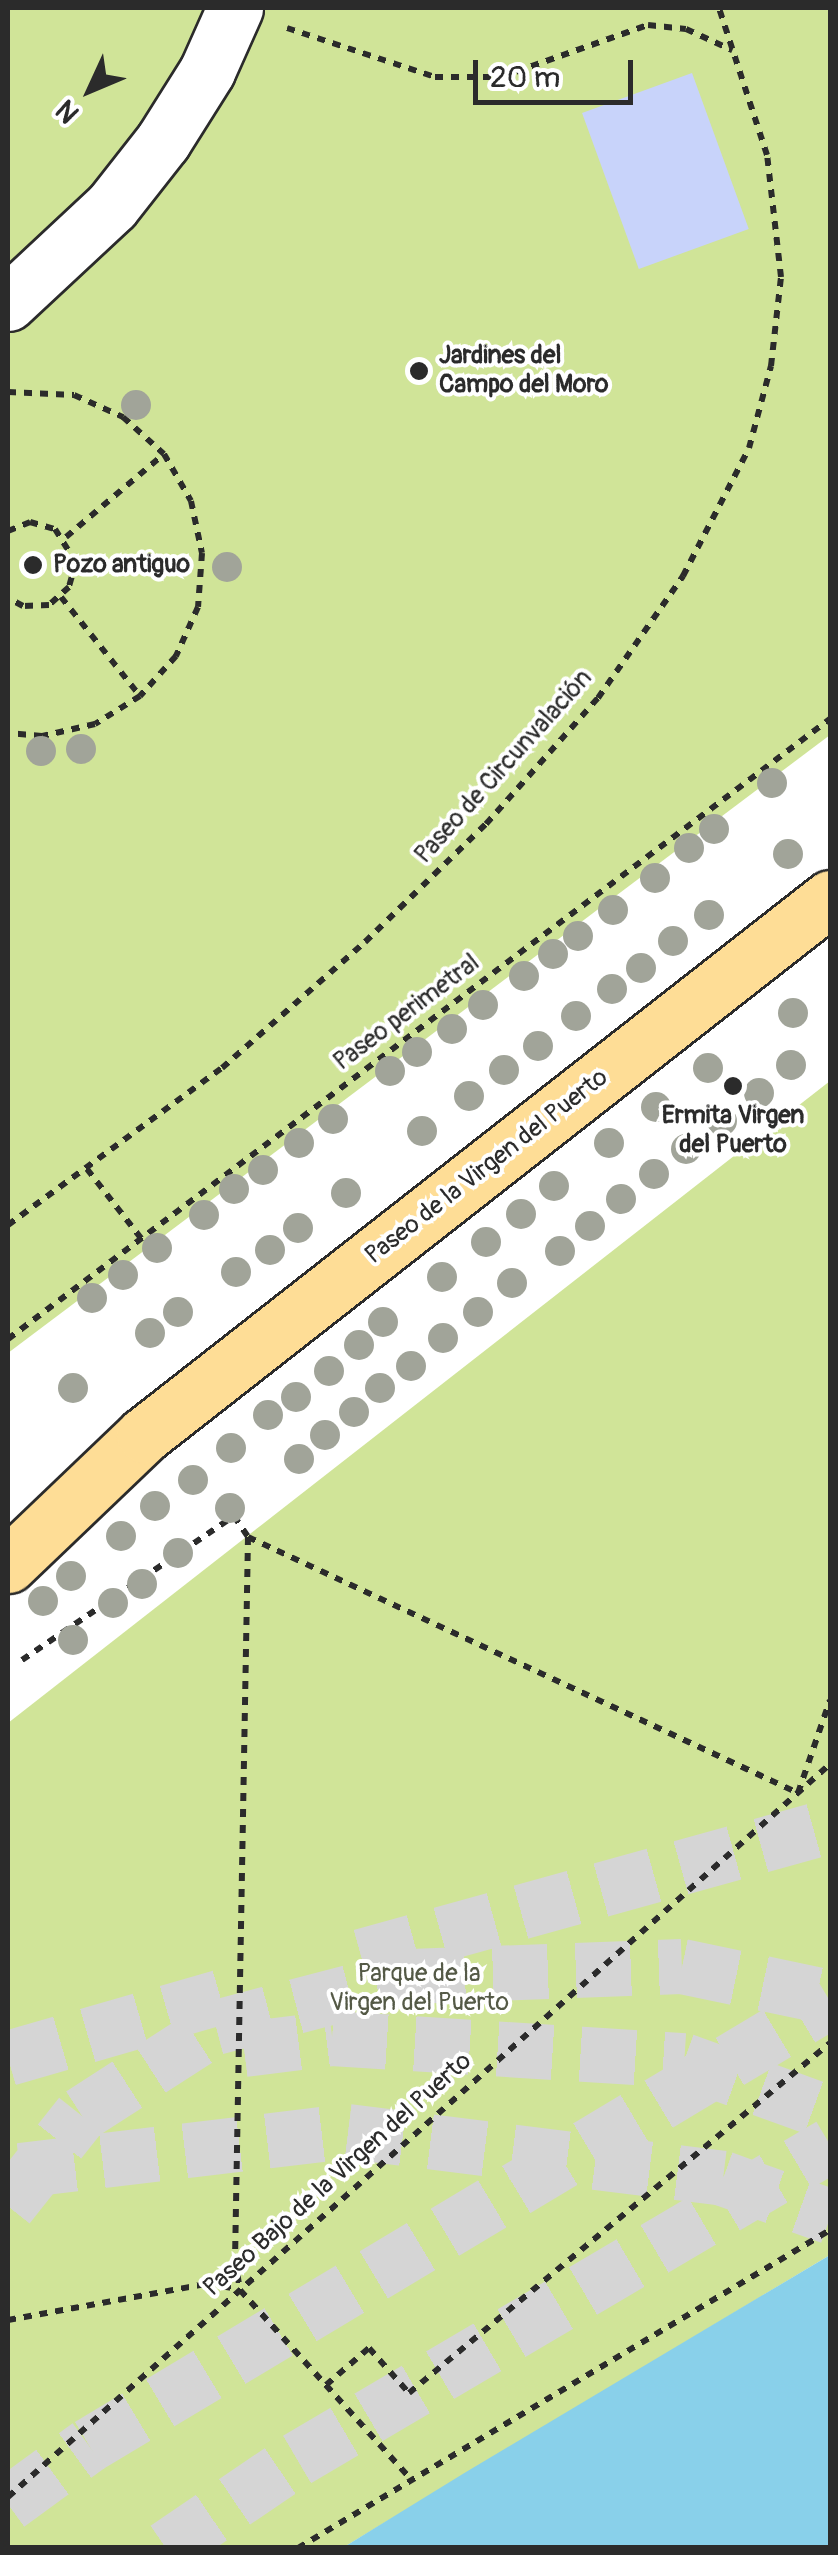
<!DOCTYPE html>
<html>
<head>
<meta charset="utf-8">
<style>
  body { margin:0 }
  #map { position:relative; width:838px; height:2555px; overflow:hidden; background:#fff; font-family:Pangolin,sans-serif }
  div>[style] { position:absolute }
  [style*='--x'] { left:calc(var(--x)*1px); top:calc(var(--y)*1px); width:calc(var(--w)*1px); rotate:calc(var(--a)*1deg) }
  .green>* { inset:0; background:#d0e498 }
  .water>* { inset:0; background:#89d0ea }
  .building>* { inset:0; background:#c8d3fa; transform-origin:0 0 }
  .highway-tunnel>* { height:55px; margin-top:-27.5px; transform-origin:0; background:repeating-linear-gradient(90deg,#d5d5d5 0 55px,transparent 0 83px) }
  .path>* { height:6px; margin-top:-3px; transform-origin:0; background:repeating-linear-gradient(90deg,#2b2b2b 0 8px,transparent 0 16px) }
  .roads { filter:drop-shadow(2px 0 #2b2b2b) drop-shadow(-2px 0 #2b2b2b) drop-shadow(0 2px #2b2b2b) drop-shadow(0 -2px #2b2b2b) }
  .minor>* { height:55px; margin:-27.5px; padding:0 27.5px; transform-origin:27.5px; border-radius:27.5px; background:#fff }
  .major>* { height:55px; margin:-27.5px; padding:0 27.5px; transform-origin:27.5px; border-radius:27.5px; background:#fedd96 }
  .trees>* { width:30px; height:30px; margin:-15px; border-radius:50%; background:#a1a499 }
  .dots>* { width:28px; height:28px; translate:-50% -50%; box-sizing:border-box; border:5px solid #fff; border-radius:50% }
  span { translate:-50% -50%; white-space:nowrap; text-align:center; line-height:1.15; -webkit-text-stroke:8px #fff; paint-order:stroke }
  .poi-label { font-size:25px; color:#2b2b2b; font-weight:700 }
  .left { translate:0 -50%; text-align:left }
  .street-label { font-size:25px; color:#2b2b2b }
  .park-label { font-size:25px; color:#545946 }
  .frame { position:absolute; inset:0; border:10px solid #2b2b2b; pointer-events:none }
  .north { position:absolute; left:40px; top:40px; width:100px; height:100px; -webkit-text-stroke:8px #fff; paint-order:stroke; rotate:226deg; font-size:28px; font-weight:700; line-height:40px; text-align:center; color:#2b2b2b }
  .north::after { content:''; display:block; margin:auto; width:35px; height:45px; background:#2b2b2b; clip-path:polygon(50% 0,100% 100%,50% 72%,0 100%) }
  .scale { position:absolute; left:473px; top:60px; width:160px; height:45px; box-sizing:border-box; border:5px solid #2b2b2b; border-top:0; padding-left:12px; font-size:30px; line-height:35px; white-space:nowrap; color:#2b2b2b; -webkit-text-stroke:8px #fff; paint-order:stroke }
</style>
</head>
<body>
<div id="map">
  <div class="green">
    <div style="clip-path:polygon(8px 8px,830px 8px,830px 735px,8px 1353px)"></div>
    <div style="clip-path:polygon(830px 1081px,830px 2255px,344px 2547px,8px 2548px,8px 1723px)"></div>
  </div>
  <div class="water">
    <div style="clip-path:polygon(830px 2255px,830px 2547px,344px 2547px,466px 2472px)"></div>
  </div>
  <div class="building">
    <div style="left:692px;top:73px;width:166px;height:117px;rotate:70deg"></div>
  </div>
  <div class="highway-tunnel">
    <div style="--x:361;--y:1956;--w:487;--a:-15.5"></div>
    <div style="--x:244;--y:2049;--w:89;--a:-7.1"></div>
    <div style="--x:332;--y:2038;--w:353;--a:3.6"></div>
    <div style="--x:684;--y:2060;--w:155;--a:20"></div>
    <div style="--x:8;--y:2058;--w:241;--a:-16.1"></div>
    <div style="--x:20;--y:2170;--w:330;--a:-6.8"></div>
    <div style="--x:348;--y:2131;--w:378;--a:7.1"></div>
    <div style="--x:723;--y:2178;--w:114;--a:19.6"></div>
    <div style="--x:8;--y:2206;--w:117;--a:-51.6"></div>
    <div style="--x:81;--y:2114;--w:161;--a:-32.8"></div>
    <div style="--x:216;--y:2027;--w:201;--a:-14.7"></div>
    <div style="--x:410;--y:1976;--w:272;--a:-2.1"></div>
    <div style="--x:682;--y:1966;--w:151;--a:11.8"></div>
    <div style="--x:8;--y:2504;--w:100;--a:-36.1"></div>
    <div style="--x:89;--y:2445;--w:864;--a:-30.93"></div>
    <div style="--x:166;--y:2548;--w:158;--a:-34.2"></div>
    <div style="--x:297;--y:2459;--w:619;--a:-30.5"></div>
  </div>
  <div class="path">
    <div style="--x:287;--y:28;--w:156;--a:18.3"></div>
    <div style="--x:435;--y:77;--w:66;--a:0"></div>
    <div style="--x:501;--y:77;--w:156;--a:-19.5"></div>
    <div style="--x:648;--y:25;--w:38;--a:6"></div>
    <div style="--x:686;--y:29;--w:51;--a:24.5"></div>
    <div style="--x:8;--y:392;--w:66;--a:2.6"></div>
    <div style="--x:74;--y:395;--w:54;--a:24.2"></div>
    <div style="--x:123;--y:417;--w:55;--a:42.1"></div>
    <div style="--x:164;--y:454;--w:54;--a:60.1"></div>
    <div style="--x:191;--y:501;--w:53;--a:78.1"></div>
    <div style="--x:202;--y:553;--w:54;--a:94.2"></div>
    <div style="--x:198;--y:607;--w:54;--a:114.2"></div>
    <div style="--x:176;--y:656;--w:54;--a:132"></div>
    <div style="--x:140;--y:696;--w:53;--a:148.1"></div>
    <div style="--x:95;--y:724;--w:54;--a:167.2"></div>
    <div style="--x:42;--y:736;--w:34;--a:-175"></div>
    <div style="--x:8;--y:531;--w:24;--a:-22"></div>
    <div style="--x:30;--y:522;--w:26;--a:16"></div>
    <div style="--x:55;--y:529;--w:39;--a:58"></div>
    <div style="--x:76;--y:562;--w:26;--a:106"></div>
    <div style="--x:69;--y:587;--w:27;--a:138"></div>
    <div style="--x:49;--y:605;--w:26;--a:178"></div>
    <div style="--x:23;--y:606;--w:17;--a:-152"></div>
    <div style="--x:66;--y:537;--w:128;--a:-40.3"></div>
    <div style="--x:61;--y:597;--w:127;--a:51.4"></div>
    <div style="--x:87;--y:1169;--w:88;--a:52"></div>
    <div style="--x:8;--y:1225;--w:265;--a:-36.3"></div>
    <div style="--x:222;--y:1068;--w:191;--a:-41.4"></div>
    <div style="--x:365;--y:942;--w:169;--a:-44.3"></div>
    <div style="--x:486;--y:824;--w:169;--a:-48.4"></div>
    <div style="--x:598;--y:698;--w:149;--a:-55.1"></div>
    <div style="--x:683;--y:576;--w:144;--a:-62.7"></div>
    <div style="--x:749;--y:448;--w:85;--a:-75"></div>
    <div style="--x:771;--y:366;--w:90;--a:-83.6"></div>
    <div style="--x:781;--y:277;--w:123;--a:-96.5"></div>
    <div style="--x:767;--y:155;--w:155;--a:-108.1"></div>
    <div style="--x:8;--y:1339;--w:1030;--a:-37.03"></div>
    <div style="--x:248;--y:1537;--w:722;--a:91.03"></div>
    <div style="--x:235;--y:2259;--w:31;--a:81"></div>
    <div style="--x:240;--y:2290;--w:253;--a:47.9"></div>
    <div style="--x:22;--y:1660;--w:256;--a:-34.2"></div>
    <div style="--x:234;--y:1516;--w:25;--a:56"></div>
    <div style="--x:248;--y:1537;--w:607;--a:24.96"></div>
    <div style="--x:798;--y:1793;--w:98;--a:-71"></div>
    <div style="--x:8;--y:2320;--w:202;--a:-10.3"></div>
    <div style="--x:207;--y:2284;--w:31;--a:9"></div>
    <div style="--x:326;--y:2385;--w:57;--a:-40.7"></div>
    <div style="--x:369;--y:2348;--w:60;--a:48.4"></div>
    <div style="--x:409;--y:2393;--w:547;--a:-39.74"></div>
    <div style="--x:8;--y:2497;--w:1101;--a:-41.72"></div>
    <div style="--x:298;--y:2548;--w:620;--a:-30.87"></div>
  </div>
  <div class="roads">
    <div class="minor">
      <div style="--x:8;--y:303;--w:142;--a:-43"></div>
      <div style="--x:112;--y:206;--w:83;--a:-51.9"></div>
      <div style="--x:163;--y:141;--w:83;--a:-57.8"></div>
      <div style="--x:207;--y:71;--w:69;--a:-66"></div>
    </div>
    <div class="major">
      <div style="--x:8;--y:1565;--w:188;--a:-43.7"></div>
      <div style="--x:144;--y:1435;--w:871;--a:-38.05"></div>
    </div>
  </div>
  <div class="trees">
    <div style="left:136px;top:405px"></div>
    <div style="left:227px;top:567px"></div>
    <div style="left:81px;top:749px"></div>
    <div style="left:41px;top:751px"></div>
    <div style="left:772px;top:783px"></div>
    <div style="left:714px;top:829px"></div>
    <div style="left:689px;top:848px"></div>
    <div style="left:788px;top:854px"></div>
    <div style="left:655px;top:878px"></div>
    <div style="left:613px;top:910px"></div>
    <div style="left:709px;top:915px"></div>
    <div style="left:578px;top:936px"></div>
    <div style="left:673px;top:941px"></div>
    <div style="left:553px;top:954px"></div>
    <div style="left:641px;top:968px"></div>
    <div style="left:524px;top:976px"></div>
    <div style="left:612px;top:989px"></div>
    <div style="left:483px;top:1005px"></div>
    <div style="left:793px;top:1013px"></div>
    <div style="left:576px;top:1016px"></div>
    <div style="left:452px;top:1029px"></div>
    <div style="left:538px;top:1046px"></div>
    <div style="left:417px;top:1052px"></div>
    <div style="left:791px;top:1065px"></div>
    <div style="left:708px;top:1068px"></div>
    <div style="left:504px;top:1070px"></div>
    <div style="left:390px;top:1071px"></div>
    <div style="left:759px;top:1093px"></div>
    <div style="left:469px;top:1096px"></div>
    <div style="left:656px;top:1107px"></div>
    <div style="left:333px;top:1119px"></div>
    <div style="left:722px;top:1121px"></div>
    <div style="left:422px;top:1131px"></div>
    <div style="left:299px;top:1143px"></div>
    <div style="left:609px;top:1143px"></div>
    <div style="left:686px;top:1149px"></div>
    <div style="left:263px;top:1170px"></div>
    <div style="left:654px;top:1174px"></div>
    <div style="left:554px;top:1186px"></div>
    <div style="left:234px;top:1189px"></div>
    <div style="left:346px;top:1193px"></div>
    <div style="left:621px;top:1199px"></div>
    <div style="left:521px;top:1214px"></div>
    <div style="left:204px;top:1215px"></div>
    <div style="left:590px;top:1226px"></div>
    <div style="left:298px;top:1228px"></div>
    <div style="left:486px;top:1242px"></div>
    <div style="left:157px;top:1248px"></div>
    <div style="left:270px;top:1250px"></div>
    <div style="left:560px;top:1251px"></div>
    <div style="left:236px;top:1272px"></div>
    <div style="left:123px;top:1275px"></div>
    <div style="left:442px;top:1277px"></div>
    <div style="left:512px;top:1283px"></div>
    <div style="left:92px;top:1298px"></div>
    <div style="left:178px;top:1312px"></div>
    <div style="left:478px;top:1312px"></div>
    <div style="left:383px;top:1322px"></div>
    <div style="left:150px;top:1333px"></div>
    <div style="left:443px;top:1338px"></div>
    <div style="left:359px;top:1345px"></div>
    <div style="left:411px;top:1366px"></div>
    <div style="left:329px;top:1371px"></div>
    <div style="left:73px;top:1388px"></div>
    <div style="left:380px;top:1388px"></div>
    <div style="left:296px;top:1397px"></div>
    <div style="left:354px;top:1412px"></div>
    <div style="left:268px;top:1415px"></div>
    <div style="left:325px;top:1435px"></div>
    <div style="left:231px;top:1448px"></div>
    <div style="left:299px;top:1459px"></div>
    <div style="left:193px;top:1480px"></div>
    <div style="left:155px;top:1506px"></div>
    <div style="left:230px;top:1508px"></div>
    <div style="left:121px;top:1536px"></div>
    <div style="left:178px;top:1553px"></div>
    <div style="left:71px;top:1576px"></div>
    <div style="left:142px;top:1584px"></div>
    <div style="left:43px;top:1601px"></div>
    <div style="left:113px;top:1603px"></div>
    <div style="left:73px;top:1640px"></div>
  </div>
  <div class="dots">
    <div style="left:419px;top:371px;background:#2b2b2b"></div>
    <div style="left:33px;top:565px;background:#2b2b2b"></div>
    <div style="left:733px;top:1086px;background:#2b2b2b"></div>
  </div>
  <div class="poi-label">
    <span class="left" style="left:439px;top:371px">Jardines del<br>Campo del Moro</span>
    <span class="left" style="left:53px;top:565px">Pozo antiguo</span>
    <span style="left:733px;top:1131px">Ermita Virgen<br>del Puerto</span>
  </div>
  <div class="street-label">
    <span style="left:504px;top:767px;rotate:-48deg">Paseo de Circunvalación</span>
    <span style="left:407px;top:1013px;rotate:-37deg">Paseo perimetral</span>
    <span style="left:487px;top:1167px;rotate:-38deg">Paseo de la Virgen del Puerto</span>
    <span style="left:338px;top:2175px;rotate:-42deg">Paseo Bajo de la Virgen del Puerto</span>
  </div>
  <div class="park-label">
    <span style="left:419px;top:1989px">Parque de la<br>Virgen del Puerto</span>
  </div>
  <div class="frame"></div>
  <div class="north">N</div>
  <div class="scale">20 m</div>
</div>
</body>
</html>
